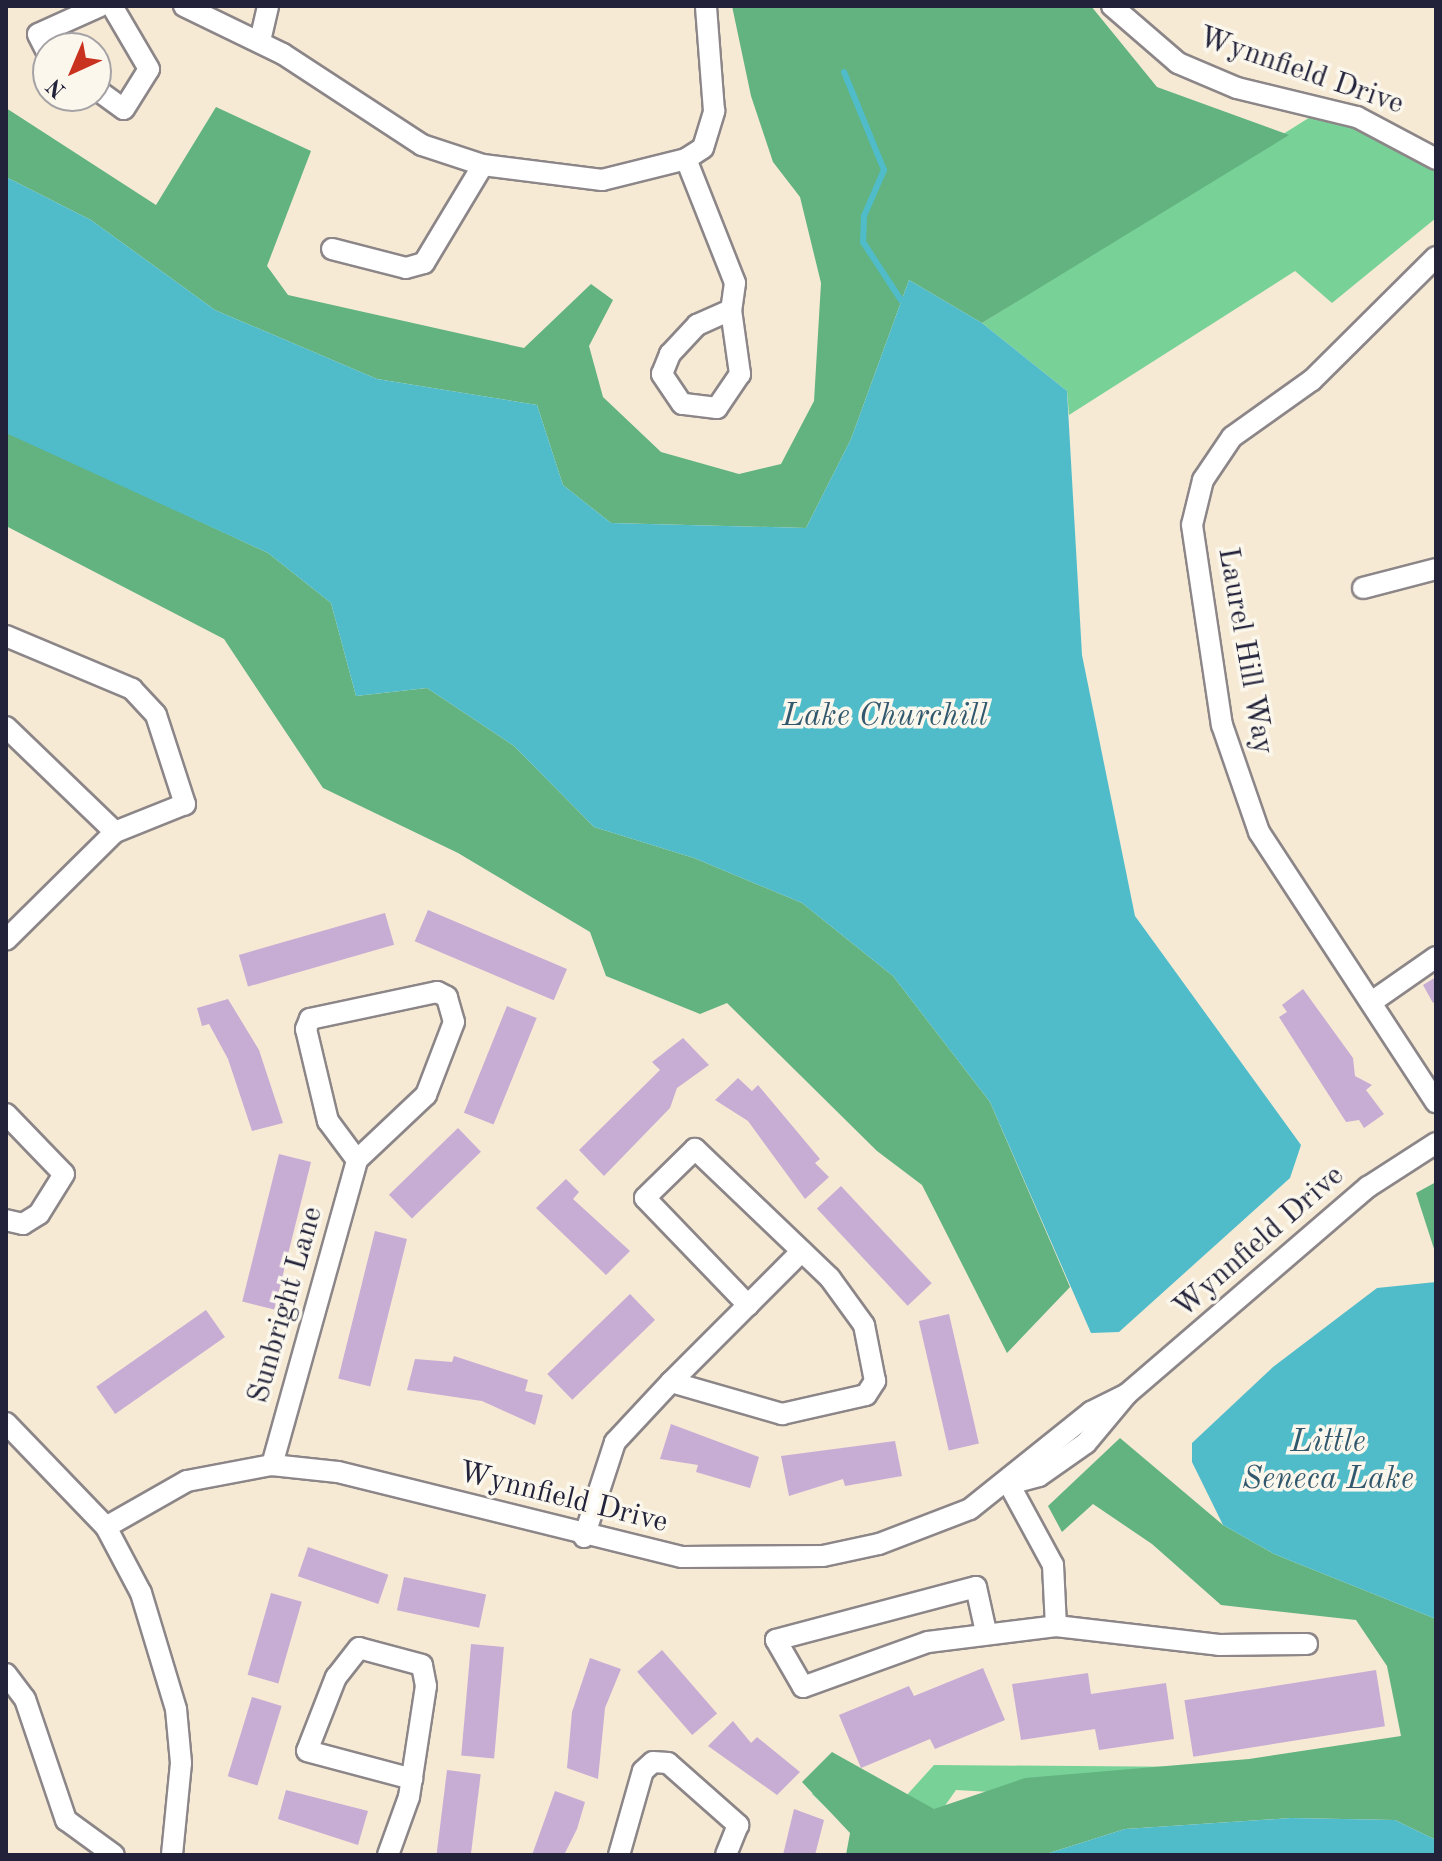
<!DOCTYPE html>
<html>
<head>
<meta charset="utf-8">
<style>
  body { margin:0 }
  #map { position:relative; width:1442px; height:1861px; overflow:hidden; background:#f6ead5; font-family:"Old Standard TT",serif }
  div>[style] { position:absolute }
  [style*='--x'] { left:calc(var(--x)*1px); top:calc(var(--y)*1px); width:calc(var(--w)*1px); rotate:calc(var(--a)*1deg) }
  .green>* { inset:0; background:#78d197 }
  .forest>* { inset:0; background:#62b380 }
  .water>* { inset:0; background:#50bcca }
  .stream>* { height:6px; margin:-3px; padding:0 3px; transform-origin:3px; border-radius:3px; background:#50bcca }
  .building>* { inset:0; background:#c7acd4; transform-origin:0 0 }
  .roads { filter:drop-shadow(2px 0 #8c8688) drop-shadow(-2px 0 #8c8688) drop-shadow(0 2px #8c8688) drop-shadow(0 -2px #8c8688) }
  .minor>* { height:20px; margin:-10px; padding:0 10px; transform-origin:10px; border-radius:10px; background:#fff }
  span { translate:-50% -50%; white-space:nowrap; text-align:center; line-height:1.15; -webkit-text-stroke:7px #fbf7ec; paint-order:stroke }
  .street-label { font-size:30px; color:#22223b }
  .water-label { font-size:32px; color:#32586d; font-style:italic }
  .frame { position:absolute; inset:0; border:8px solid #22223b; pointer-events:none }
  .north { position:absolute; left:32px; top:32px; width:80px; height:80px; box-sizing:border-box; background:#fbf7ec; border:2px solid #a4a2a5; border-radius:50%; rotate:224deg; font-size:22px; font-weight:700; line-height:32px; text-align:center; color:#22223b }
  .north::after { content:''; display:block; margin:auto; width:28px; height:36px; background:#c8321e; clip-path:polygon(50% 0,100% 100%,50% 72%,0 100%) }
</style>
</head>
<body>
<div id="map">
  <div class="green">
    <div style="clip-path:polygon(1323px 109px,1436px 164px,1436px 218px,1332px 303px,1295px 271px,1069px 415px,1067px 391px,982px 323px)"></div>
    <div style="clip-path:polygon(934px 1765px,1199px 1767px,1025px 1794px,956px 1790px,930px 1827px,869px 1849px,812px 1794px,827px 1777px,878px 1827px)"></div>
  </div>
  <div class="forest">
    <div style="clip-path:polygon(732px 6px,1091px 6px,1157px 87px,1289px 135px,982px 323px,909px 280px,851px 439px,806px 528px,611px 523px,563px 485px,537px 405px,377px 379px,215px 310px,91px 220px,6px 177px,6px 108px,156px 205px,216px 107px,311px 151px,267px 266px,288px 295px,524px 348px,591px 284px,613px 300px,589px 346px,603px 397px,661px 452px,739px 474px,781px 464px,814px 401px,821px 283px,800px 197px,773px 162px,751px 96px)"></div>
    <div style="clip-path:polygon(6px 431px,268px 553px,331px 603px,356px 696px,427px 688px,514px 746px,594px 827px,694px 858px,802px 903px,893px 976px,990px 1102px,1070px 1287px,1007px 1353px,922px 1185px,877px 1151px,727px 1003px,700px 1014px,606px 976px,590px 932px,458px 853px,323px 788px,224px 639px,6px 526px)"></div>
    <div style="clip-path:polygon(1436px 1182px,1436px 1255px,1416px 1193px)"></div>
    <div style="clip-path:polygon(1120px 1438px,1223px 1525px,1274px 1554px,1436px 1619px,1436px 1840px,1395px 1820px,1291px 1818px,1125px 1829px,1043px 1855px,846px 1855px,850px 1833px,802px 1782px,832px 1752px,934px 1809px,1025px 1778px,1249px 1759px,1401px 1736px,1387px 1666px,1356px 1620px,1221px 1605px,1152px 1544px,1093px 1504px,1062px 1532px,1048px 1506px)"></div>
  </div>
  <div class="water">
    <div style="clip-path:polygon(6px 177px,91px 220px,215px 310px,377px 379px,537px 405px,563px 485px,611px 523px,806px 528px,851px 439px,909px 280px,982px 323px,1067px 391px,1082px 655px,1135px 916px,1301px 1145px,1290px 1178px,1119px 1332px,1091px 1333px,990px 1102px,893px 976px,802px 903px,694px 858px,594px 827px,514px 746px,427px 688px,356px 696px,331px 603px,268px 553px,6px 433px)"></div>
    <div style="clip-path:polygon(1436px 1282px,1436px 1619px,1274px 1554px,1223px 1525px,1192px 1462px,1192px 1443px,1273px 1367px,1377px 1288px)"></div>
    <div style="clip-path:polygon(1291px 1818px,1395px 1820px,1436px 1840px,1436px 1855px,1043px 1855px,1125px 1829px)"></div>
  </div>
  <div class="stream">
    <div style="--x:844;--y:72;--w:106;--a:67.8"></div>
    <div style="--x:884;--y:170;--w:50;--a:113.5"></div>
    <div style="--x:864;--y:216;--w:26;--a:92"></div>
    <div style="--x:863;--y:242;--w:69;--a:56.8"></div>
  </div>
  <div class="building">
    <div style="left:428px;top:910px;width:151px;height:34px;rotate:23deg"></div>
    <div style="left:385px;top:913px;width:33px;height:152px;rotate:74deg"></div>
    <div style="clip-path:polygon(1436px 977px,1436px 1001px,1433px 1003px,1423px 985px)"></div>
    <div style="clip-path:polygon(1303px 989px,1353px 1058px,1355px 1076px,1372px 1085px,1366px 1090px,1384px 1114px,1364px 1128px,1359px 1120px,1346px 1122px,1279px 1017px,1287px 1012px,1282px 1005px)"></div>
    <div style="clip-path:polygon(228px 999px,259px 1050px,283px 1123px,252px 1131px,228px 1059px,209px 1024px,202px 1026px,197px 1008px)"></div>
    <div style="left:507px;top:1006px;width:32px;height:115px;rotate:22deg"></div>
    <div style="clip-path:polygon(683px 1038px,709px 1065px,677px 1088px,670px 1108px,604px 1176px,579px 1150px,660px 1070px,652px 1062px)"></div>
    <div style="clip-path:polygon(738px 1078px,752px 1091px,758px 1085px,820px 1159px,815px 1163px,829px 1177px,805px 1199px,748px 1121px,715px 1100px)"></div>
    <div style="left:458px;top:1128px;width:33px;height:96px;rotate:46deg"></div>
    <div style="left:279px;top:1154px;width:33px;height:152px;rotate:14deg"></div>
    <div style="clip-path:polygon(566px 1179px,579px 1192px,573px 1199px,630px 1251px,606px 1275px,536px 1208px)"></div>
    <div style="left:841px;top:1186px;width:133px;height:33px;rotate:47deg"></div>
    <div style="left:375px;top:1231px;width:33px;height:152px;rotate:14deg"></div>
    <div style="left:630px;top:1294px;width:36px;height:115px;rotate:46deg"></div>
    <div style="left:206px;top:1310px;width:33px;height:134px;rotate:55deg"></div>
    <div style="left:949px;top:1314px;width:133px;height:31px;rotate:77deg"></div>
    <div style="clip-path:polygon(454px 1356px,528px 1380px,525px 1391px,543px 1395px,535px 1425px,482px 1401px,407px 1390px,415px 1359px,452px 1362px)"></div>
    <div style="clip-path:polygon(671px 1424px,759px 1457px,750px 1488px,696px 1472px,698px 1465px,660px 1459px)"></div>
    <div style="clip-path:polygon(895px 1441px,902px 1476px,845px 1486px,843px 1479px,789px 1496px,781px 1456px)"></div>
    <div style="left:308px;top:1547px;width:85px;height:31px;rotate:19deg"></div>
    <div style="left:404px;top:1577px;width:84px;height:34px;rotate:12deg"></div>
    <div style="left:271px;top:1593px;width:32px;height:85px;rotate:16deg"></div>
    <div style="left:471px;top:1644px;width:33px;height:112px;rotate:5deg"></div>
    <div style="left:662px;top:1650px;width:84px;height:33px;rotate:49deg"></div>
    <div style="clip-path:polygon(590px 1658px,621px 1669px,605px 1708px,598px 1779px,567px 1768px,572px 1712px)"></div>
    <div style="clip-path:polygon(983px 1668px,1005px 1720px,935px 1749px,930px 1739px,861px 1768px,839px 1715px,909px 1686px,914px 1696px)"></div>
    <div style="left:1376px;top:1670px;width:57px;height:194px;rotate:81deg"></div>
    <div style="clip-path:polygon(1088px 1673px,1091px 1694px,1166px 1683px,1174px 1739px,1099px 1750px,1095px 1729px,1021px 1740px,1012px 1684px)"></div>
    <div style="left:252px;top:1697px;width:31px;height:83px;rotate:17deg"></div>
    <div style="clip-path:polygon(733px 1721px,751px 1743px,757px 1737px,800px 1772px,777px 1795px,708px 1746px)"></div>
    <div style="left:447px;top:1770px;width:34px;height:84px;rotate:7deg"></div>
    <div style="clip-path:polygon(286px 1790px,368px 1811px,358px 1845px,278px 1819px)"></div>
    <div style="clip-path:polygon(555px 1791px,585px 1802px,577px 1829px,564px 1855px,532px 1855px)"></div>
    <div style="clip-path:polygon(794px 1809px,824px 1820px,815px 1855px,783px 1855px)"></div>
  </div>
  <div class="roads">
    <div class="minor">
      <div style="--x:184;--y:6;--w:110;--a:25.9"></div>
      <div style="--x:283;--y:54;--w:166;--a:33.2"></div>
      <div style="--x:422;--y:145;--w:64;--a:18.2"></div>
      <div style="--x:483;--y:165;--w:120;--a:7.2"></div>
      <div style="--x:602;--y:180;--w:87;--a:-14"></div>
      <div style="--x:686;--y:159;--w:20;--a:-33"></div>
      <div style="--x:703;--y:148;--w:39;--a:-73"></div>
      <div style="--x:714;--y:111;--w:105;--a:-94.4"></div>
      <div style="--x:1112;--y:6;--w:87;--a:40.8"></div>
      <div style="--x:1178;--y:63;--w:64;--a:23"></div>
      <div style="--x:1237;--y:88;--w:123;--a:13.6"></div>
      <div style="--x:1357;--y:117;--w:89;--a:28"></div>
      <div style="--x:260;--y:41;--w:36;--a:-77"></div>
      <div style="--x:48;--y:54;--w:22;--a:-117"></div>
      <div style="--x:38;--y:34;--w:68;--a:-24.3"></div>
      <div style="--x:96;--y:89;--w:34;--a:36"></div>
      <div style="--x:124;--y:109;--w:47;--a:-58"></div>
      <div style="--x:149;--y:69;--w:73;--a:-120.4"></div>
      <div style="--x:686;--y:159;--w:133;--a:68.4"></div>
      <div style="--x:735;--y:283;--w:27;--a:98"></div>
      <div style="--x:731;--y:310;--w:65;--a:82"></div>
      <div style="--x:740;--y:374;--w:41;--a:124.1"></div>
      <div style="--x:717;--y:408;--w:35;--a:-173"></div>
      <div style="--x:682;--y:404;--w:36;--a:-124"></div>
      <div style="--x:662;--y:374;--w:22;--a:-68"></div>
      <div style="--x:670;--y:354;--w:40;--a:-47"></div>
      <div style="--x:697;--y:325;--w:37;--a:-24"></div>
      <div style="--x:332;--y:249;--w:76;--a:14.4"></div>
      <div style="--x:406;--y:268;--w:19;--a:-16"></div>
      <div style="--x:424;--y:263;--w:114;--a:-59"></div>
      <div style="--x:1436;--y:257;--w:175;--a:135.2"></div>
      <div style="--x:1312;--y:380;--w:98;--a:144.5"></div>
      <div style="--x:1232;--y:437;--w:52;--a:124"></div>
      <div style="--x:1203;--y:480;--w:46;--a:103.7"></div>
      <div style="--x:1192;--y:525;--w:202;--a:81.5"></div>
      <div style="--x:1222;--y:725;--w:113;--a:70.9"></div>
      <div style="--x:1259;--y:832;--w:323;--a:56.8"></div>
      <div style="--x:1363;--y:588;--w:75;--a:-14.6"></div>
      <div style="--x:6;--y:636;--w:137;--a:22.8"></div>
      <div style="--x:132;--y:689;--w:35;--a:47"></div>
      <div style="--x:156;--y:715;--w:94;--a:72"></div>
      <div style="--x:185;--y:804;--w:75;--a:158.2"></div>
      <div style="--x:115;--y:832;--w:153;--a:135.3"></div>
      <div style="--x:6;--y:727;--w:151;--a:43.9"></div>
      <div style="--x:1373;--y:1001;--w:77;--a:-34.9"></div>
      <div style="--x:6;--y:1114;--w:83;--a:46"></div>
      <div style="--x:64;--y:1174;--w:47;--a:122"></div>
      <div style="--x:39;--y:1214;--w:19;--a:148"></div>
      <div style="--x:23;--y:1224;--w:17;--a:-167"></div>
      <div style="--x:748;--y:1305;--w:76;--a:-45"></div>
      <div style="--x:6;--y:1423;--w:144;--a:46.1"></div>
      <div style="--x:106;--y:1527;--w:75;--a:62.1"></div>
      <div style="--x:141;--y:1593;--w:121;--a:73.2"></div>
      <div style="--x:176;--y:1709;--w:54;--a:84.7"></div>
      <div style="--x:181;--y:1763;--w:92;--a:95.6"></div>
      <div style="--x:272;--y:1465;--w:317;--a:-74.4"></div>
      <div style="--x:357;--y:1160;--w:95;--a:-43.3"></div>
      <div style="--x:426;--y:1095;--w:78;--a:-69"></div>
      <div style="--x:454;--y:1022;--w:26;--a:-106"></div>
      <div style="--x:447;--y:997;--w:11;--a:-153"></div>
      <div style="--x:437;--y:992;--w:130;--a:168"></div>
      <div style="--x:310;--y:1019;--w:11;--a:112"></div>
      <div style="--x:306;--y:1029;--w:95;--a:76.6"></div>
      <div style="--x:328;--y:1121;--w:49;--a:53.4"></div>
      <div style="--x:1009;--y:1484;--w:31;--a:-15"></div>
      <div style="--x:1039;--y:1476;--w:57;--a:-35.1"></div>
      <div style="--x:1086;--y:1443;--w:64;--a:-50.1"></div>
      <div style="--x:1127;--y:1394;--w:318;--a:-40.7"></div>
      <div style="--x:1368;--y:1187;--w:81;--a:-32.9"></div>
      <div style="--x:1009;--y:1484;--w:92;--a:61.5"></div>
      <div style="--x:1053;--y:1565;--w:61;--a:87.2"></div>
      <div style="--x:106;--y:1527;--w:93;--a:-29.6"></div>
      <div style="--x:187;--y:1481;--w:86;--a:-10.7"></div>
      <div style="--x:272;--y:1465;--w:66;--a:6.1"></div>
      <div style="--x:338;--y:1472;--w:354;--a:13.9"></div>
      <div style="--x:682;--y:1557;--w:141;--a:-0.4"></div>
      <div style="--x:823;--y:1556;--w:57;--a:-12.1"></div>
      <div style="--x:879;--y:1544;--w:97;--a:-21"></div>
      <div style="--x:970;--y:1509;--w:155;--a:-38.7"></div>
      <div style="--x:1091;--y:1412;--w:40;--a:-26.6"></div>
      <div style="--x:584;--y:1537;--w:100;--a:-71.9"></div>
      <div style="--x:615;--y:1442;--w:82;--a:-47"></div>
      <div style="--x:671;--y:1382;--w:116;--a:16.1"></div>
      <div style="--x:782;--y:1414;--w:86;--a:-12.7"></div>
      <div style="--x:866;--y:1395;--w:17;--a:-57"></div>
      <div style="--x:875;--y:1381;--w:57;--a:-101.1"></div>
      <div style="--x:864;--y:1325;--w:58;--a:-125.9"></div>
      <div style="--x:830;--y:1278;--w:187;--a:-136.3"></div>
      <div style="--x:695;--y:1149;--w:70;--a:135.6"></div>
      <div style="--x:645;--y:1198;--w:149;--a:46.1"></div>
      <div style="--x:748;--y:1305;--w:109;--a:135"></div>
      <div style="--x:986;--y:1632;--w:46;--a:-102.5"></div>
      <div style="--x:976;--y:1587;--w:207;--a:165.2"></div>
      <div style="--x:776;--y:1640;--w:54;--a:60.1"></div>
      <div style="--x:803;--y:1687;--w:133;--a:-19.8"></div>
      <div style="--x:928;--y:1642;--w:129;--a:-7.1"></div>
      <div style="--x:1056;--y:1626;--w:164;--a:6.6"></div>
      <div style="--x:1219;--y:1645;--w:88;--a:-0.7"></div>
      <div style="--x:6;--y:1674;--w:31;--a:53"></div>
      <div style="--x:25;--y:1699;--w:128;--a:71.3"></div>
      <div style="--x:66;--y:1820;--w:59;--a:36.1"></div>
      <div style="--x:388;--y:1855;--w:62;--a:-70.1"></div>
      <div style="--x:409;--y:1797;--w:112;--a:-81.3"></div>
      <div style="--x:426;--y:1686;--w:21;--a:-101"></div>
      <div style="--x:422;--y:1665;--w:65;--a:-164.9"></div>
      <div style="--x:359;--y:1648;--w:37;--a:128"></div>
      <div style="--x:336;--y:1677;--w:79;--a:111.4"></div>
      <div style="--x:307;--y:1751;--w:109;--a:14.9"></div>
      <div style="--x:619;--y:1855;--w:87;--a:-74.1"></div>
      <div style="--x:643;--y:1771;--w:13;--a:-42"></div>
      <div style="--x:653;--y:1762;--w:15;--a:4"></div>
      <div style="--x:668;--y:1763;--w:94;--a:41.5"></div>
      <div style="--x:738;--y:1825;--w:32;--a:112"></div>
    </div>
  </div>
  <div class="street-label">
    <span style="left:1301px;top:71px;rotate:19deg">Wynnfield Drive</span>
    <span style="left:1245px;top:651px;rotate:80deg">Laurel Hill Way</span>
    <span style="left:1259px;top:1242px;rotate:-41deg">Wynnfield Drive</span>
    <span style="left:286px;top:1305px;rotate:-74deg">Sunbright Lane</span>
    <span style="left:563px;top:1498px;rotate:14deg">Wynnfield Drive</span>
  </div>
  <div class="water-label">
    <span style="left:885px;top:717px">Lake Churchill</span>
    <span style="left:1328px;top:1462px">Little<br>Seneca Lake</span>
  </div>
  <div class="frame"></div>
  <div class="north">N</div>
</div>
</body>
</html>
